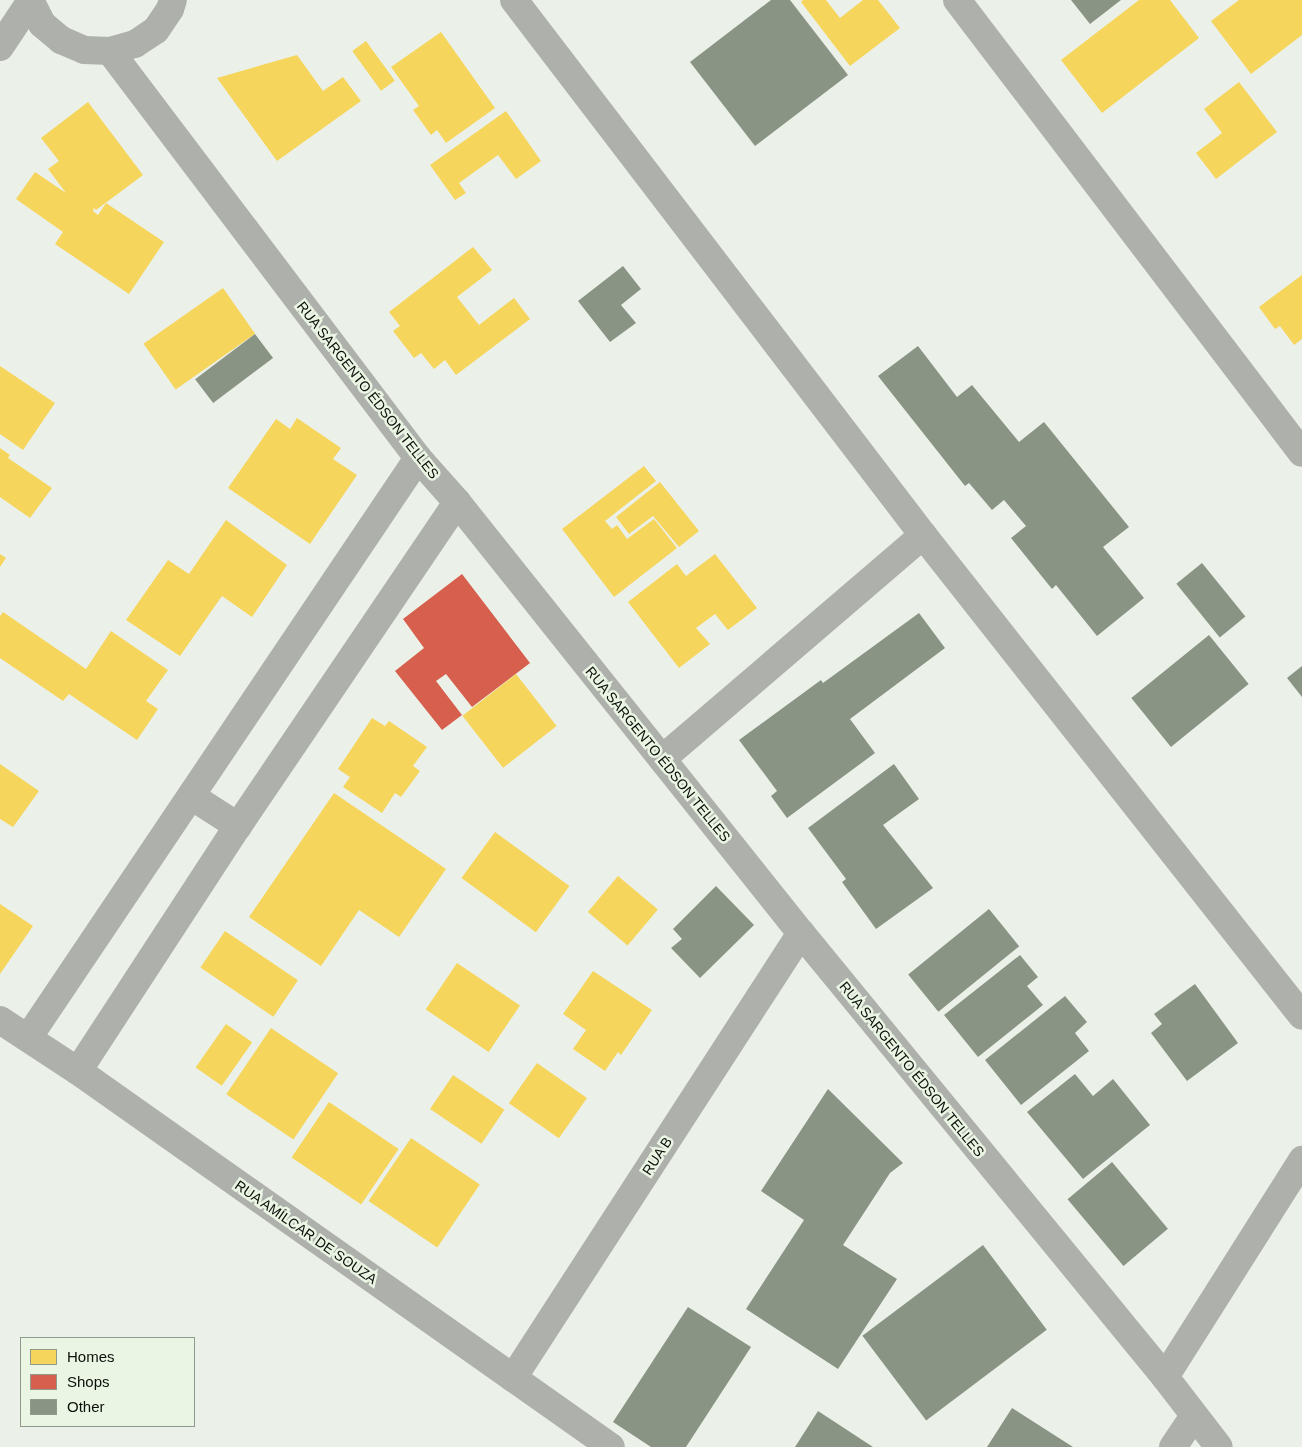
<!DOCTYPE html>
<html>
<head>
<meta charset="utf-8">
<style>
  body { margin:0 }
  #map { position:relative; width:1302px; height:1447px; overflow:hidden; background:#ebf1e8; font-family:Arial,sans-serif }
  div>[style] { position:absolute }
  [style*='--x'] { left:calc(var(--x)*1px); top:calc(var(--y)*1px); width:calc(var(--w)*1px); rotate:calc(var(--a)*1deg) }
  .homes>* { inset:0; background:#f6d55c; transform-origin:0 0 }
  .shops>* { inset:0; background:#d6604d }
  .building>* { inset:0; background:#8a9484; transform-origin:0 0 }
  .minor>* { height:28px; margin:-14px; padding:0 14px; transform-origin:14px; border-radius:14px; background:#aeb0ac }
  .tertiary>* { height:28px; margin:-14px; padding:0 14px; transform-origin:14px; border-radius:14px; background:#aeb0ac }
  span { translate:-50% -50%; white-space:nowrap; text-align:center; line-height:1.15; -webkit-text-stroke:5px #eaf5e4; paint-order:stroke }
  .street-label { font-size:14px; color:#0c0f0a }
  .legend { position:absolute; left:20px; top:1337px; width:175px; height:90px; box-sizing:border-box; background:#eaf5e4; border:1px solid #91998d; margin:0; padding:6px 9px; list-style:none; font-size:15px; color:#0c0f0a }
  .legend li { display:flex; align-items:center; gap:10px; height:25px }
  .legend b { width:25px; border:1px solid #91998d }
</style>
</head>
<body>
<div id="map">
  <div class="homes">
    <div style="clip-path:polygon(803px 0,826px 0,840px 18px,863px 0,878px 0,900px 28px,850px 66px,801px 2px)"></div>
    <div style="clip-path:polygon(1139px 0,1170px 0,1199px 38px,1102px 113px,1061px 60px)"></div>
    <div style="clip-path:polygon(1239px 0,1302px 0,1302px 35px,1251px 74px,1211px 21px)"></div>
    <div style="clip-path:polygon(441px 32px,495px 108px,446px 143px,437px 130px,431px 135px,413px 110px,419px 106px,391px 67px)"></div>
    <div style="left:366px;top:41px;width:49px;height:17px;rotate:54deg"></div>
    <div style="clip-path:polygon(297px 55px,323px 91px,343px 77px,361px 101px,277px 161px,217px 78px)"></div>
    <div style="clip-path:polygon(1239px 82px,1277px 132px,1216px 179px,1196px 153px,1222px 133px,1204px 109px)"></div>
    <div style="clip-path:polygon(88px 102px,143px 175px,96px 210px,94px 208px,93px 211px,98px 215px,106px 203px,164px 242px,129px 294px,55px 244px,63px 232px,16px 199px,35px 172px,66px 193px,48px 169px,59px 161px,41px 138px)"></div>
    <div style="clip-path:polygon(506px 111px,541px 161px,516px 179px,498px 155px,459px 183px,466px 193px,455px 200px,430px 165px)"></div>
    <div style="clip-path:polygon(473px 247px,492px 270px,457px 297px,479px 325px,514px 298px,530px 319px,456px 375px,445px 360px,434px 369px,421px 353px,414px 358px,393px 331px,400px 326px,389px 312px)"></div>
    <div style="clip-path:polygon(1302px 275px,1302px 339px,1294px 345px,1280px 326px,1275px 329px,1259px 307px)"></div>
    <div style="left:223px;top:288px;width:56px;height:97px;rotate:55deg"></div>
    <div style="clip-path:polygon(0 366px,55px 403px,23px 450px,0 434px)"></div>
    <div style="clip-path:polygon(297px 418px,341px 448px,333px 459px,357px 475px,310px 544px,228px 488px,276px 419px,290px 429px)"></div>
    <div style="clip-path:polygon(0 448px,10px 455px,8px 458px,52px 488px,30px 518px,0 497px)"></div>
    <div style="clip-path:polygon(644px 466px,656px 481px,605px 521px,612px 529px,617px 525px,627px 539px,654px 519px,677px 548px,614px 597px,562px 529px)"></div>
    <div style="clip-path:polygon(660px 482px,699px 531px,679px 547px,653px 516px,629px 534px,616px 517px)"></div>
    <div style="clip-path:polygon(226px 520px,287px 565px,252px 617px,222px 596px,180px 656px,126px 620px,168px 560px,189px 574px)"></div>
    <div style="clip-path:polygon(0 554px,6px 558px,0 567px)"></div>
    <div style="clip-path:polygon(715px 554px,757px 608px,728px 630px,715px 614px,696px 628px,710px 644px,679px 668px,628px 602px,677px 564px,686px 576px)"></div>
    <div style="clip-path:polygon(3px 612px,86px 669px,111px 631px,168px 670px,146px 701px,158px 709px,137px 740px,69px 694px,63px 701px,0 658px,0 616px)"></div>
    <div style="left:516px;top:674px;width:66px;height:68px;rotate:52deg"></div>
    <div style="clip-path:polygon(372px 718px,385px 726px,389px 721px,427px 747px,413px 766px,420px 771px,401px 797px,395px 793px,382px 813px,343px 787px,350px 777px,338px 769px)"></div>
    <div style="clip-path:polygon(0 764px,39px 791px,13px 827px,0 819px)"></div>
    <div style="clip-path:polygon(334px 793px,446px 869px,399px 937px,359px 910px,321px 966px,249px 917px)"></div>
    <div style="left:495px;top:832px;width:92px;height:57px;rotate:36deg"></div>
    <div style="left:618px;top:876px;width:52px;height:47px;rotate:40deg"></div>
    <div style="clip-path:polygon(0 904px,33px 926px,0 974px)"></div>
    <div style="left:225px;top:931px;width:88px;height:44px;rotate:34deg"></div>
    <div style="left:457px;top:963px;width:76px;height:56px;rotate:34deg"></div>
    <div style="clip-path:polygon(593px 971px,652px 1010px,621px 1055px,618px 1052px,605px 1071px,573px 1049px,586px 1030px,563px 1014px)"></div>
    <div style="left:226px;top:1024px;width:32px;height:53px;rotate:35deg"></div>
    <div style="left:271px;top:1028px;width:81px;height:80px;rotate:34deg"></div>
    <div style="left:537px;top:1063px;width:61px;height:49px;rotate:35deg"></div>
    <div style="left:453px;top:1075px;width:62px;height:41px;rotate:34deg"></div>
    <div style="left:329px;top:1102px;width:84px;height:67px;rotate:34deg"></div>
    <div style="left:411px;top:1138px;width:83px;height:76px;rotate:34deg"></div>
  </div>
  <div class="shops">
    <div style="clip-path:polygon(462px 574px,530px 663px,472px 707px,446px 674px,436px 681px,462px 715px,442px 730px,395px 671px,424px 648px,403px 619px)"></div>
  </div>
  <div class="building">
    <div style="clip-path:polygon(771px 0,790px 0,848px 75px,755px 146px,690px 62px)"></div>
    <div style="clip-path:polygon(1071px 0,1121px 0,1090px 24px)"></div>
    <div style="clip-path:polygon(623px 266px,641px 289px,621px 305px,636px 323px,610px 342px,578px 301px)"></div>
    <div style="left:255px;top:334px;width:30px;height:75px;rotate:53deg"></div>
    <div style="clip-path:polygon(918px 346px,957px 397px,972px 385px,1019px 442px,1044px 422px,1129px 527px,1103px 547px,1144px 598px,1097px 636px,1056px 585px,1052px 589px,1011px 538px,1026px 526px,1004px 500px,992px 510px,969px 483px,965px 486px,878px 376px)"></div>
    <div style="left:1202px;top:563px;width:69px;height:33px;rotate:51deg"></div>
    <div style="clip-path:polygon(919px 613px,945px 648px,850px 719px,875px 753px,787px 818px,771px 796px,777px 791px,739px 740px,821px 680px,823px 683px)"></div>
    <div style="left:1209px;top:635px;width:63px;height:100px;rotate:51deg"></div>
    <div style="clip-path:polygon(1302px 666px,1302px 697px,1287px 678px)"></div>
    <div style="clip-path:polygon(894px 764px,919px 799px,883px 825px,933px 888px,876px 929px,842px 882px,846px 879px,808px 828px)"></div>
    <div style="clip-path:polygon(716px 886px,754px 925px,700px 978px,671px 948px,682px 939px,673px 929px)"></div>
    <div style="left:989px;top:909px;width:48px;height:104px;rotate:51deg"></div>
    <div style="clip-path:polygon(1020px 955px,1038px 977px,1027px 986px,1043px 1005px,978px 1057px,944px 1015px)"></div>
    <div style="clip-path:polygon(1195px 984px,1238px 1043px,1187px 1081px,1151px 1033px,1162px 1024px,1154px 1014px)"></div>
    <div style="clip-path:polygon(1065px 996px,1087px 1022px,1075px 1033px,1089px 1051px,1021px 1105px,985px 1060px)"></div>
    <div style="clip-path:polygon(1075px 1074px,1093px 1096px,1113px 1079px,1150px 1125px,1083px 1179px,1027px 1112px)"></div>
    <div style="clip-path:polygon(828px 1089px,903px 1163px,890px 1173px,843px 1245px,897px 1279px,838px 1369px,746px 1309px,804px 1220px,761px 1191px)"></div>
    <div style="left:1112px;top:1162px;width:87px;height:58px;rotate:50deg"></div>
    <div style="left:983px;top:1245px;width:106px;height:151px;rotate:53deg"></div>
    <div style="clip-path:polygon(688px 1307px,751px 1347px,686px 1447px,651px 1447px,613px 1422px)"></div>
    <div style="clip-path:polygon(1012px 1408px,1073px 1447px,987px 1447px)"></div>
    <div style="clip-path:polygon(818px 1411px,873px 1447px,795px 1447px)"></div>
  </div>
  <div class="minor">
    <div style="--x:514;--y:0;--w:673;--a:52.6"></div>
    <div style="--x:923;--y:535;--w:612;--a:51.76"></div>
    <div style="--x:957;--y:0;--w:569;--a:52.71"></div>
    <div style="--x:110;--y:51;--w:510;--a:52.88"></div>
    <div style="--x:418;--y:458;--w:59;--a:48.4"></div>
    <div style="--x:457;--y:502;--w:551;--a:51.41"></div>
    <div style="--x:801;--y:933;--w:574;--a:50.65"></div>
    <div style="--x:1165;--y:1377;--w:88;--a:52.4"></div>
    <div style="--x:662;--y:759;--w:344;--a:-40.6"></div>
    <div style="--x:191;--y:796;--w:56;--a:32.6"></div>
    <div style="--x:28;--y:1038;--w:699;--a:-56.08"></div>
    <div style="--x:78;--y:1071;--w:293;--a:-56.9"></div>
    <div style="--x:238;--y:826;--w:391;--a:-55.9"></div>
    <div style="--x:1165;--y:1377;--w:257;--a:-57.7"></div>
    <div style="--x:513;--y:1378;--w:530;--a:-57.09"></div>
    <div style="--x:1173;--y:1447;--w:37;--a:-56"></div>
  </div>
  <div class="tertiary">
    <div style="--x:30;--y:0;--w:27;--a:63"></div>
    <div style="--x:42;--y:24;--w:25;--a:40"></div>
    <div style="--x:61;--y:40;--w:25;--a:23"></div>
    <div style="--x:84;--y:50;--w:26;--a:2"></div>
    <div style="--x:110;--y:51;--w:26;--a:-16"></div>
    <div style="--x:135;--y:44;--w:25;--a:-34"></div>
    <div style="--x:156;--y:30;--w:25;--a:-56"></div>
    <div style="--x:170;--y:9;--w:9;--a:-72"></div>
    <div style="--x:0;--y:47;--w:54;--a:-56.3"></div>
    <div style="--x:0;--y:1020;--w:93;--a:33.2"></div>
    <div style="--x:78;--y:1071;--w:652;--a:35.2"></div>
  </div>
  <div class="street-label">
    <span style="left:368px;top:390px;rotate:52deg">RUA SARGENTO ÉDSON TELLES</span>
    <span style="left:658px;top:754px;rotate:51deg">RUA SARGENTO ÉDSON TELLES</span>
    <span style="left:912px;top:1069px;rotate:51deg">RUA SARGENTO ÉDSON TELLES</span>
    <span style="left:657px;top:1156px;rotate:-57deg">RUA B</span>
    <span style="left:306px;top:1232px;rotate:35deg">RUA AMÍLCAR DE SOUZA</span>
  </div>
  <ul class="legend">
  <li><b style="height:14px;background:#f6d55c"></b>Homes</li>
  <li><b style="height:14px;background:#d6604d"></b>Shops</li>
  <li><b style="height:14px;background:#8a9484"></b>Other</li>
  </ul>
</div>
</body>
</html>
